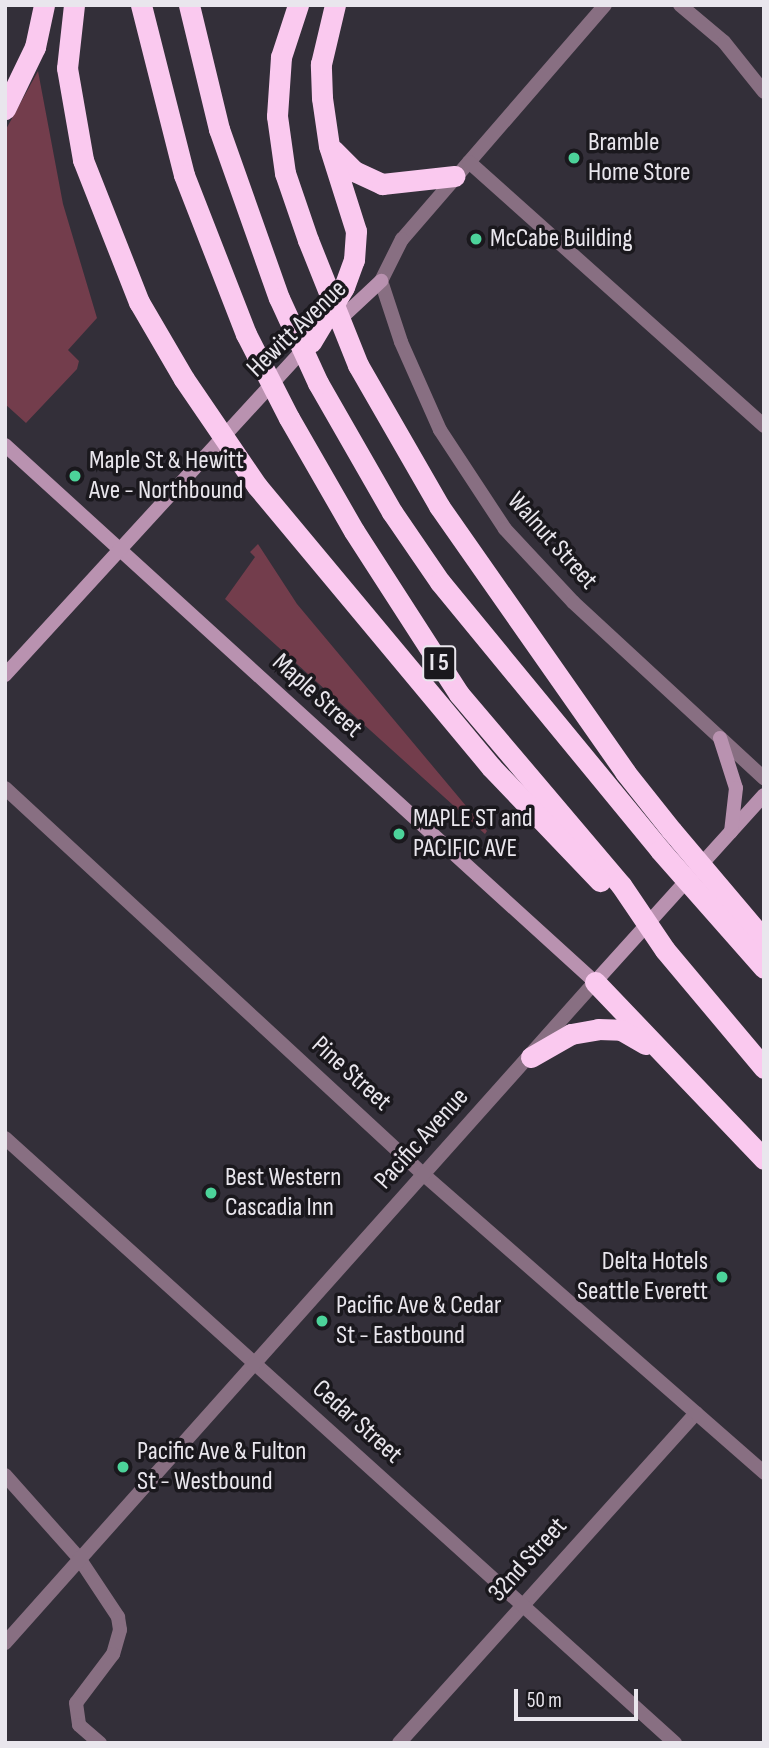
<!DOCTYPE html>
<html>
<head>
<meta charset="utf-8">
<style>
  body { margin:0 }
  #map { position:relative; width:769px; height:1748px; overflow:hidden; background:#332f39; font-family:"Sofia Sans Condensed",sans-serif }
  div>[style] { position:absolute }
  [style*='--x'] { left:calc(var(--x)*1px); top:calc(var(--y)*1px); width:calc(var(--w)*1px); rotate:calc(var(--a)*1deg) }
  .green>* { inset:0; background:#733d4c }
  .minor>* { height:14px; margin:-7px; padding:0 7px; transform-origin:7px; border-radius:7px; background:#886f82 }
  .tertiary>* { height:14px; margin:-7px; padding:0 7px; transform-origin:7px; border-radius:7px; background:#886f82 }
  .secondary>* { height:14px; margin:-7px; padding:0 7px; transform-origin:7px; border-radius:7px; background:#b992b0 }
  .motorway>* { height:21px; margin:-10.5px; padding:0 10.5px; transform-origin:10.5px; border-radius:10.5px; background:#fac9ef }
  .motorway-bridge>* { height:21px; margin:-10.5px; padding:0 10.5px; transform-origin:10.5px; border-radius:10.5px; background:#fac9ef }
  .dots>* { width:19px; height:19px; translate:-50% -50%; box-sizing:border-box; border:4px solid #1a181d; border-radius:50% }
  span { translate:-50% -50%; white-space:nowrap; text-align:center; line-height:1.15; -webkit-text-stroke:7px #1a181d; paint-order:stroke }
  .shield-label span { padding:2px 5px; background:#1a181d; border:2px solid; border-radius:5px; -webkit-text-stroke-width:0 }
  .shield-label { font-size:24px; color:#e9e6ed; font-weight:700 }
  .poi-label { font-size:26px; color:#e9e6ed }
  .left { translate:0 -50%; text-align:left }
  .right { translate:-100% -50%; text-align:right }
  .street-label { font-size:26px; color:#e9e6ed }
  .frame { position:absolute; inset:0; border:7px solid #e9e6ed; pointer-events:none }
  .scale { position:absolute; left:514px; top:1689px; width:124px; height:32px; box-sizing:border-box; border:4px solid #e9e6ed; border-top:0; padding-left:9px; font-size:21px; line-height:24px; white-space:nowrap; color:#e9e6ed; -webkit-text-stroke:5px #1a181d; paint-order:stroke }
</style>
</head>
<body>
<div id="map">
  <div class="green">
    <div style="clip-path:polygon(38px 71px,63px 204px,97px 318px,68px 350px,79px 361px,77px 369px,26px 423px,5px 404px,5px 131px)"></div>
    <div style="clip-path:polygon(258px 544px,297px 604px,487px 831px,485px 834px,225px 599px,255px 557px,250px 552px)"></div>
  </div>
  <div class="minor">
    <div style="--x:680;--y:5;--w:57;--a:40.1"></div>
    <div style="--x:724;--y:42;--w:64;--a:51.3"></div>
    <div style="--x:5;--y:1475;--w:111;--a:48.3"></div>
    <div style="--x:79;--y:1558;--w:71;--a:56.5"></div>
    <div style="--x:118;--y:1617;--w:13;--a:81"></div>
    <div style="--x:120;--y:1630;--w:25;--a:106"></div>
    <div style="--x:113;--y:1654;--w:61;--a:127.1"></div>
    <div style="--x:76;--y:1703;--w:22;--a:82"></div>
    <div style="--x:79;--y:1725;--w:28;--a:41"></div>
    <div style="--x:399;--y:1743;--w:444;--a:-48"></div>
  </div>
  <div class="tertiary">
    <div style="--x:605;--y:5;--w:310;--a:130.9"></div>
    <div style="--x:402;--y:239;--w:47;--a:116.6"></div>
    <div style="--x:381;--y:281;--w:64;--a:71.8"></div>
    <div style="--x:401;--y:342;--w:96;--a:66.1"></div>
    <div style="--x:440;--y:430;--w:118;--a:56.7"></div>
    <div style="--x:505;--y:529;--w:100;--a:47"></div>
    <div style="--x:573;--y:602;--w:260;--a:42.7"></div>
    <div style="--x:469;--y:162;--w:396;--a:41.8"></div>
    <div style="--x:5;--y:788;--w:569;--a:42.72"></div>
    <div style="--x:423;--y:1174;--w:454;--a:41.2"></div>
    <div style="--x:5;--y:1138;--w:903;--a:42.08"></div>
    <div style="--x:5;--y:1643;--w:886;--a:-48.25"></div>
  </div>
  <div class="secondary">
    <div style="--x:336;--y:323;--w:62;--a:-43"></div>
    <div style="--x:5;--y:445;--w:798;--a:42.31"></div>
    <div style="--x:595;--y:982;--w:252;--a:-47.9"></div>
    <div style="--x:5;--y:675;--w:445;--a:-47.5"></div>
    <div style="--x:720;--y:738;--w:52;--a:72.3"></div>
    <div style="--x:736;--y:788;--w:44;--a:96.5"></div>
  </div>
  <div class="motorway">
    <div style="--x:74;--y:5;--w:63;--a:96.3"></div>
    <div style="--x:67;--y:68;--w:93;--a:80.1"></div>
    <div style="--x:83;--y:160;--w:153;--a:68.5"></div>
    <div style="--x:139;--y:302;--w:89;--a:59.7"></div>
    <div style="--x:141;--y:5;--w:175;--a:75.8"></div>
    <div style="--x:184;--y:175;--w:171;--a:68.7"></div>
    <div style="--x:189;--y:5;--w:128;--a:76.4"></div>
    <div style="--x:219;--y:129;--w:179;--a:70.5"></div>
    <div style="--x:298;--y:5;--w:55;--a:108.1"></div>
    <div style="--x:281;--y:57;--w:59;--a:93.9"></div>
    <div style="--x:277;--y:116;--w:58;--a:82"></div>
    <div style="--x:285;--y:173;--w:71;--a:71.1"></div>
    <div style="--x:5;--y:109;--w:69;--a:-64.2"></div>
    <div style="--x:35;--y:47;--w:43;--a:-77.9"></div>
    <div style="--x:333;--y:150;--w:30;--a:45"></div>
    <div style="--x:354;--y:171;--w:31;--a:25"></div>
    <div style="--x:382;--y:184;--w:73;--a:-6.3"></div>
    <div style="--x:311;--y:342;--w:64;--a:-59"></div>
    <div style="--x:344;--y:287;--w:29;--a:-70"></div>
    <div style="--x:354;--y:260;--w:29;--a:-86"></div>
    <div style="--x:356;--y:231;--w:89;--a:-107.6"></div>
    <div style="--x:329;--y:146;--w:49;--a:-98.3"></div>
    <div style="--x:322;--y:98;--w:34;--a:-92"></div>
    <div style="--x:321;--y:64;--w:61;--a:-76.7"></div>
    <div style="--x:358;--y:365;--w:163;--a:60.1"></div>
    <div style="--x:439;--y:506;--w:325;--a:55"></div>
    <div style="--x:625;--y:772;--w:75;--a:51.5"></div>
    <div style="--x:318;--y:383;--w:149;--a:60.2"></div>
    <div style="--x:392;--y:512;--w:85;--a:55.6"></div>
    <div style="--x:440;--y:582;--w:347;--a:50.6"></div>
    <div style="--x:289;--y:418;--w:130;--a:60.1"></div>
    <div style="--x:354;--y:531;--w:194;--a:57.2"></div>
    <div style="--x:459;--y:694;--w:250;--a:49.7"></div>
    <div style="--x:257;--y:486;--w:366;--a:50.2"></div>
    <div style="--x:491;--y:767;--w:158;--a:46.3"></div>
    <div style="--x:665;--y:950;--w:154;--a:50"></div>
    <div style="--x:595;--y:982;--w:245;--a:46.3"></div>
    <div style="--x:531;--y:1057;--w:46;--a:-29.9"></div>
    <div style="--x:571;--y:1034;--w:27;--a:-10"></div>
    <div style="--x:598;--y:1029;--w:23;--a:2"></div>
    <div style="--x:621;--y:1030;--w:28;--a:30"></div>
  </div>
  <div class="motorway-bridge">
    <div style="--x:308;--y:240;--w:135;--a:68.2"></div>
    <div style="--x:279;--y:298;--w:94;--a:65.4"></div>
    <div style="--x:246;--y:334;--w:94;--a:62.9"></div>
    <div style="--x:184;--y:379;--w:130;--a:55.7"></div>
    <div style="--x:672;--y:831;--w:143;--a:49.8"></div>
    <div style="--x:660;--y:850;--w:157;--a:48.6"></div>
    <div style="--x:621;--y:885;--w:78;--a:55.9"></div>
  </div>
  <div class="dots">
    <div style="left:574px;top:158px;background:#4cd39a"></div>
    <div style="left:476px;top:239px;background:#4cd39a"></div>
    <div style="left:75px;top:476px;background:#4cd39a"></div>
    <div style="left:399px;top:834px;background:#4cd39a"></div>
    <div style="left:211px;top:1193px;background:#4cd39a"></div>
    <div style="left:722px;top:1277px;background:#4cd39a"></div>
    <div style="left:322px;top:1321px;background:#4cd39a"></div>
    <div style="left:123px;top:1467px;background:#4cd39a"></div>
  </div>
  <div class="shield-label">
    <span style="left:439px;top:663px">I 5</span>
  </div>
  <div class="poi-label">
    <span class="left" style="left:588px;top:158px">Bramble<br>Home Store</span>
    <span class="left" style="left:490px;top:239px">McCabe Building</span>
    <span class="left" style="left:89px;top:476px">Maple St &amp; Hewitt<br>Ave - Northbound</span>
    <span class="left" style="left:413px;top:834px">MAPLE ST and<br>PACIFIC AVE</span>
    <span class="left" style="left:225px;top:1193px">Best Western<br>Cascadia Inn</span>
    <span class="right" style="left:708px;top:1277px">Delta Hotels<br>Seattle Everett</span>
    <span class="left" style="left:336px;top:1321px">Pacific Ave &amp; Cedar<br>St - Eastbound</span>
    <span class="left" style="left:137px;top:1467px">Pacific Ave &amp; Fulton<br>St - Westbound</span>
  </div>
  <div class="street-label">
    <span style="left:297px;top:329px;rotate:-44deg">Hewitt Avenue</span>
    <span style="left:552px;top:541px;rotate:48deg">Walnut Street</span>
    <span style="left:317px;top:696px;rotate:42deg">Maple Street</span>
    <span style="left:351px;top:1074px;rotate:42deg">Pine Street</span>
    <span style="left:422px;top:1139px;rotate:-48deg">Pacific Avenue</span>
    <span style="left:357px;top:1422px;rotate:42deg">Cedar Street</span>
    <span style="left:528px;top:1560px;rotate:-48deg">32nd Street</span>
  </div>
  <div class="frame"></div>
  <div class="scale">50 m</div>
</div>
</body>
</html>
